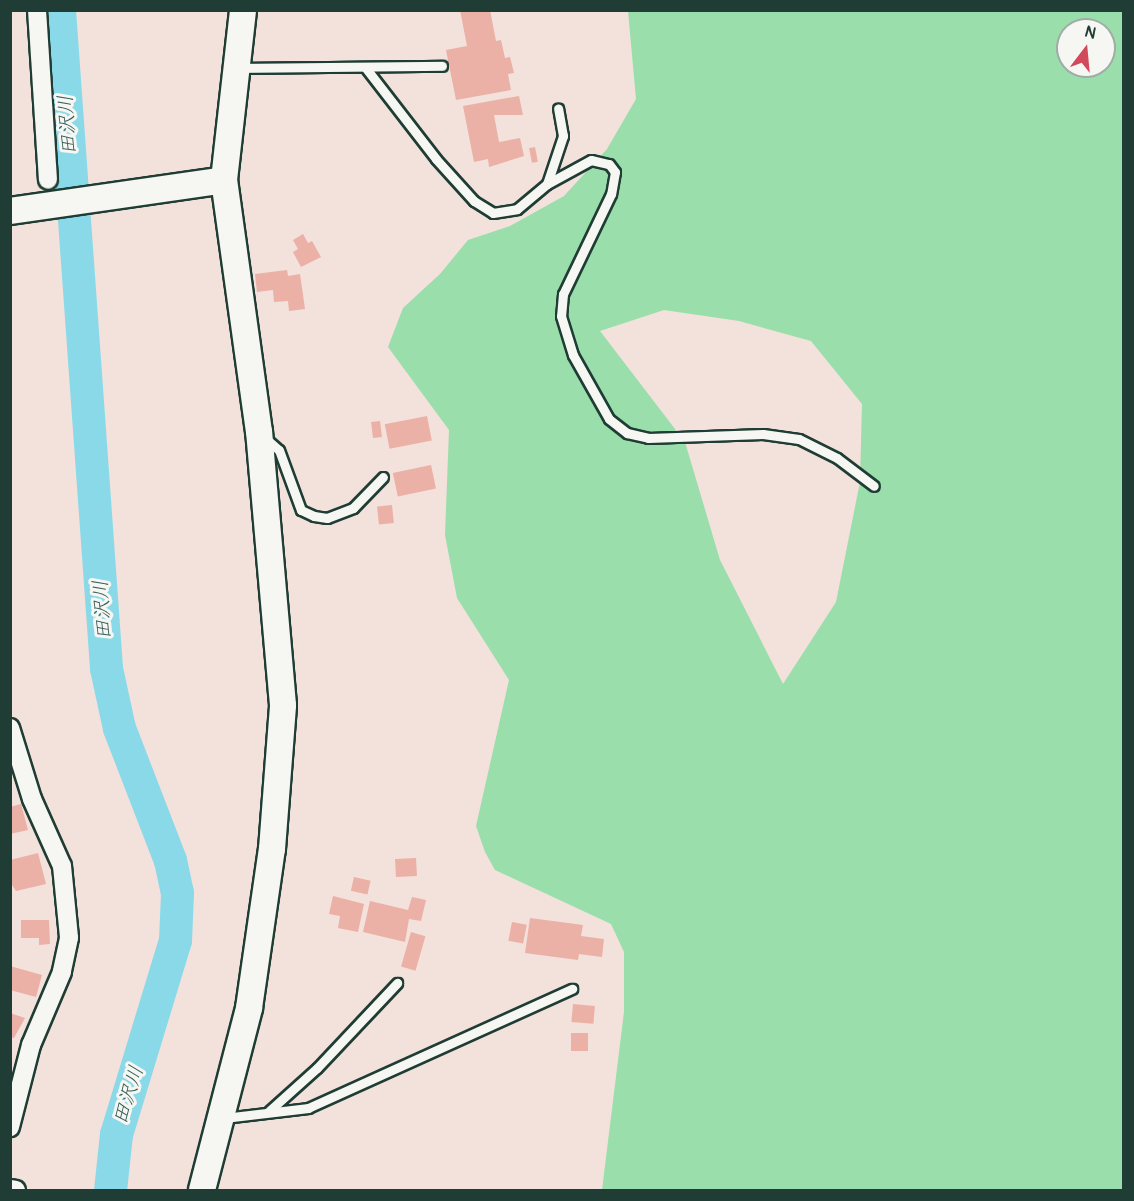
<!DOCTYPE html>
<html>
<head>
<meta charset="utf-8">
<style>
  body { margin:0 }
  #map { position:relative; width:1134px; height:1201px; overflow:hidden; background:#f3e1db; font-family:Pangolin,"Klee One",sans-serif }
  div>[style] { position:absolute }
  [style*='--x'] { left:calc(var(--x)*1px); top:calc(var(--y)*1px); width:calc(var(--w)*1px); rotate:calc(var(--a)*1deg) }
  .green>* { inset:0; background:#99deab }
  .river>* { height:33px; margin:-16.5px; padding:0 16.5px; transform-origin:16.5px; border-radius:16.5px; background:#8ad9e8 }
  .building>* { inset:0; background:#ebb0a6; transform-origin:0 0 }
  .roads { filter:drop-shadow(2px 0 #1f3d34) drop-shadow(-2px 0 #1f3d34) drop-shadow(0 2px #1f3d34) drop-shadow(0 -2px #1f3d34) }
  .lane>* { height:9px; margin:-4.5px; padding:0 4.5px; transform-origin:4.5px; border-radius:4.5px; background:#f6f6f2 }
  .street>* { height:18px; margin:-9px; padding:0 9px; transform-origin:9px; border-radius:9px; background:#f6f6f2 }
  .secondary>* { height:26px; margin:-13px; padding:0 13px; transform-origin:13px; border-radius:13px; background:#f6f6f2 }
  span { translate:-50% -50%; white-space:nowrap; text-align:center; line-height:1.15; -webkit-text-stroke:6px #f6f6f2; paint-order:stroke }
  .water-label { font-size:20px; color:#345c58; font-style:italic }
  .frame { position:absolute; inset:0; border:12px solid #1f3d34; pointer-events:none }
  .north { position:absolute; left:1056px; top:18px; width:60px; height:60px; box-sizing:border-box; background:#f6f6f2; border:2px solid #a0aca6; border-radius:50%; rotate:16deg; font-size:16px; font-weight:700; line-height:24px; text-align:center; color:#1f3d34 }
  .north::after { content:''; display:block; margin:auto; width:21px; height:27px; background:#d1495b; clip-path:polygon(50% 0,100% 100%,50% 72%,0 100%) }
</style>
</head>
<body>
<div id="map">
  <div class="green">
    <div style="clip-path:polygon(evenodd,628px 11px,1123px 11px,1123px 1190px,602px 1190px,624px 1012px,624px 952px,611px 924px,495px 870px,485px 852px,476px 826px,509px 680px,457px 598px,445px 535px,449px 430px,388px 347px,403px 308px,440px 274px,468px 240px,510px 226px,564px 196px,607px 149px,636px 99px,628px 11px,1068px 30px,1104px 30px,1104px 66px,1068px 66px,1068px 30px,628px 11px,664px 310px,739px 321px,811px 341px,862px 404px,860px 482px,836px 602px,783px 684px,720px 560px,685px 442px,600px 331px,664px 310px)"></div>
  </div>
  <div class="river">
    <div style="--x:59;--y:10;--w:660;--a:85.91"></div>
    <div style="--x:106;--y:668;--w:61;--a:77.8"></div>
    <div style="--x:119;--y:728;--w:142;--a:68.9"></div>
    <div style="--x:170;--y:860;--w:34;--a:78"></div>
    <div style="--x:177;--y:893;--w:47;--a:92.4"></div>
    <div style="--x:175;--y:940;--w:203;--a:106.9"></div>
    <div style="--x:116;--y:1134;--w:56;--a:96.1"></div>
  </div>
  <div class="building">
    <div style="clip-path:polygon(460px 10px,490px 10px,496px 41px,501px 40px,505px 58px,510px 57px,514px 73px,508px 74px,511px 90px,456px 100px,446px 50px,467px 46px)"></div>
    <div style="clip-path:polygon(519px 96px,523px 115px,494px 115px,499px 142px,520px 138px,524px 156px,489px 167px,488px 159px,474px 162px,463px 106px)"></div>
    <div style="left:535px;top:147px;width:15px;height:6px;rotate:79deg"></div>
    <div style="clip-path:polygon(303px 234px,308px 243px,312px 241px,321px 257px,301px 267px,293px 252px,298px 249px,293px 240px)"></div>
    <div style="clip-path:polygon(287px 270px,288px 276px,300px 274px,305px 309px,289px 311px,288px 301px,274px 302px,273px 290px,257px 292px,255px 274px)"></div>
    <div style="left:427px;top:416px;width:25px;height:43px;rotate:79deg"></div>
    <div style="left:380px;top:421px;width:16px;height:9px;rotate:83deg"></div>
    <div style="left:431px;top:465px;width:24px;height:39px;rotate:78deg"></div>
    <div style="left:392px;top:505px;width:18px;height:15px;rotate:84deg"></div>
    <div style="clip-path:polygon(21px 804px,28px 830px,10px 834px,10px 807px)"></div>
    <div style="clip-path:polygon(38px 853px,46px 884px,16px 891px,10px 882px,10px 860px)"></div>
    <div style="left:416px;top:858px;width:18px;height:21px;rotate:87deg"></div>
    <div style="left:354px;top:877px;width:17px;height:14px;rotate:13deg"></div>
    <div style="clip-path:polygon(333px 896px,364px 904px,358px 932px,338px 928px,340px 916px,329px 914px)"></div>
    <div style="clip-path:polygon(412px 897px,426px 900px,421px 921px,409px 919px,405px 942px,363px 932px,370px 901px,408px 910px)"></div>
    <div style="clip-path:polygon(530px 918px,583px 925px,581px 936px,604px 939px,602px 957px,579px 954px,578px 960px,525px 953px)"></div>
    <div style="clip-path:polygon(21px 920px,49px 920px,50px 944px,39px 945px,39px 938px,21px 938px)"></div>
    <div style="left:512px;top:922px;width:15px;height:19px;rotate:11deg"></div>
    <div style="left:411px;top:932px;width:15px;height:36px;rotate:16deg"></div>
    <div style="clip-path:polygon(10px 966px,42px 975px,36px 997px,10px 990px)"></div>
    <div style="left:573px;top:1004px;width:22px;height:18px;rotate:5deg"></div>
    <div style="clip-path:polygon(10px 1013px,25px 1018px,14px 1038px,10px 1037px)"></div>
    <div style="left:571px;top:1033px;width:17px;height:18px"></div>
  </div>
  <div class="roads">
    <div class="lane">
      <div style="--x:365;--y:67;--w:116;--a:52.3"></div>
      <div style="--x:436;--y:159;--w:57;--a:47.9"></div>
      <div style="--x:474;--y:201;--w:22;--a:32"></div>
      <div style="--x:493;--y:213;--w:24;--a:-9"></div>
      <div style="--x:517;--y:209;--w:39;--a:-40"></div>
      <div style="--x:547;--y:184;--w:51;--a:-71.6"></div>
      <div style="--x:563;--y:136;--w:28;--a:-100"></div>
      <div style="--x:238;--y:68;--w:204;--a:-0.6"></div>
      <div style="--x:547;--y:184;--w:50;--a:-28.6"></div>
      <div style="--x:591;--y:160;--w:18;--a:13"></div>
      <div style="--x:609;--y:164;--w:10;--a:53"></div>
      <div style="--x:615;--y:172;--w:22;--a:100"></div>
      <div style="--x:611;--y:194;--w:111;--a:115.6"></div>
      <div style="--x:563;--y:294;--w:22;--a:95"></div>
      <div style="--x:561;--y:316;--w:41;--a:72.9"></div>
      <div style="--x:573;--y:355;--w:73;--a:60.6"></div>
      <div style="--x:609;--y:419;--w:23;--a:38"></div>
      <div style="--x:627;--y:433;--w:22;--a:13"></div>
      <div style="--x:648;--y:438;--w:115;--a:-2"></div>
      <div style="--x:763;--y:434;--w:36;--a:8"></div>
      <div style="--x:799;--y:439;--w:42;--a:26.6"></div>
      <div style="--x:837;--y:458;--w:46;--a:37.1"></div>
      <div style="--x:265;--y:438;--w:18;--a:41"></div>
      <div style="--x:279;--y:450;--w:64;--a:69.9"></div>
      <div style="--x:301;--y:510;--w:14;--a:25"></div>
      <div style="--x:314;--y:516;--w:13;--a:9"></div>
      <div style="--x:327;--y:518;--w:28;--a:-21"></div>
      <div style="--x:353;--y:508;--w:43;--a:-45.9"></div>
      <div style="--x:269;--y:1111;--w:64;--a:-41.9"></div>
      <div style="--x:317;--y:1068;--w:117;--a:-46.7"></div>
      <div style="--x:224;--y:1118;--w:85;--a:-6.8"></div>
      <div style="--x:308;--y:1108;--w:290;--a:-24.3"></div>
    </div>
    <div class="street">
      <div style="--x:37;--y:10;--w:170;--a:86.3"></div>
      <div style="--x:10;--y:728;--w:74;--a:72.8"></div>
      <div style="--x:32;--y:799;--w:73;--a:65.9"></div>
      <div style="--x:62;--y:866;--w:72;--a:84.4"></div>
      <div style="--x:69;--y:938;--w:35;--a:102"></div>
      <div style="--x:62;--y:972;--w:79;--a:113"></div>
      <div style="--x:31;--y:1045;--w:85;--a:104.4"></div>
      <div style="--x:10;--y:1189;--w:6;--a:9"></div>
    </div>
    <div class="secondary">
      <div style="--x:10;--y:211;--w:216;--a:-8.2"></div>
      <div style="--x:202;--y:1190;--w:188;--a:-75.5"></div>
      <div style="--x:249;--y:1008;--w:161;--a:-81.8"></div>
      <div style="--x:272;--y:849;--w:144;--a:-85.6"></div>
      <div style="--x:283;--y:705;--w:274;--a:-95"></div>
      <div style="--x:259;--y:432;--w:254;--a:-97.9"></div>
      <div style="--x:224;--y:180;--w:171;--a:-83.6"></div>
    </div>
  </div>
  <div class="water-label">
    <span style="left:67px;top:125px;rotate:-94deg">田沢川</span>
    <span style="left:102px;top:610px;rotate:-94deg">田沢川</span>
    <span style="left:128px;top:1095px;rotate:-73deg">田沢川</span>
  </div>
  <div class="frame"></div>
  <div class="north">N</div>
</div>
</body>
</html>
